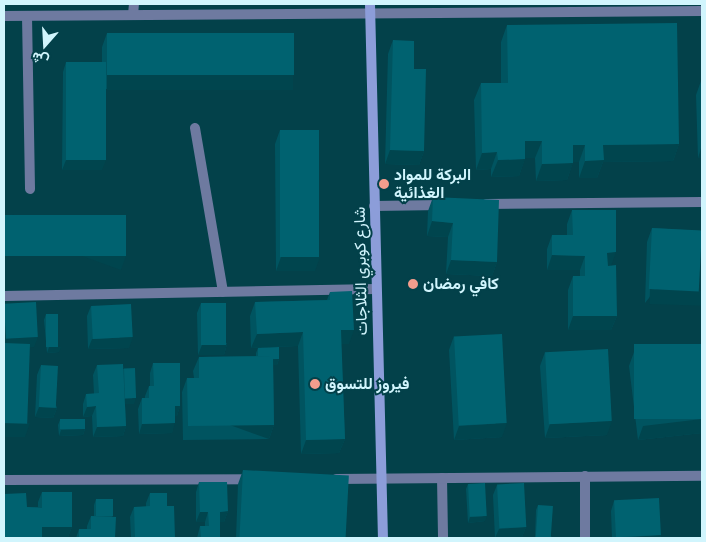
<!DOCTYPE html>
<html>
<head>
<meta charset="utf-8">
<style>
  body { margin:0 }
  #map { position:relative; width:706px; height:542px; overflow:hidden; background:#03414a; font-family:Cabin,Vazirmatn,sans-serif }
  div>[style] { position:absolute }
  [style*='--x'] { left:calc(var(--x)*1px); top:calc(var(--y)*1px); width:calc(var(--w)*1px); rotate:calc(var(--a)*1deg) }
  .lane>* { height:10px; margin:-5px; padding:0 5px; transform-origin:5px; border-radius:5px; background:#6e7aa0 }
  .street>* { height:10px; margin:-5px; padding:0 5px; transform-origin:5px; border-radius:5px; background:#6e7aa0 }
  .secondary>* { height:10px; margin:-5px; padding:0 5px; transform-origin:5px; border-radius:5px; background:#8c9dd9 }
  .wall>* { inset:0; background:#005460 }
  .shaded-wall>* { inset:0; background:#00454e; transform-origin:0 0 }
  .building>* { inset:0; background:#006270; transform-origin:0 0 }
  .dots>* { width:14px; height:14px; translate:-50% -50%; box-sizing:border-box; border:2px solid #03414a; border-radius:50% }
  span { translate:-50% -50%; white-space:nowrap; text-align:center; line-height:1.15; -webkit-text-stroke:4px #03414a; paint-order:stroke }
  .poi-label { font-size:16px; color:#d1f5fd; font-weight:700 }
  .left { translate:0 -50%; text-align:left }
  .street-label { font-size:16px; color:#d1f5fd }
  .frame { position:absolute; inset:0; border:5px solid #d1f5fd; pointer-events:none }
  .north { position:absolute; left:20px; top:20px; width:50px; height:50px; -webkit-text-stroke:4px #03414a; paint-order:stroke; rotate:199deg; font-size:14px; font-weight:700; line-height:20px; text-align:center; color:#d1f5fd }
  .north::after { content:''; display:block; margin:auto; width:18px; height:22px; background:#d1f5fd; clip-path:polygon(50% 0,100% 100%,50% 72%,0 100%) }
</style>
</head>
<body>
<div id="map">
  <div class="lane">
    <div style="--x:133;--y:15;--w:11;--a:-85"></div>
    <div style="--x:27;--y:16;--w:173;--a:89"></div>
    <div style="--x:195;--y:128;--w:166;--a:80.3"></div>
    <div style="--x:442;--y:478;--w:60;--a:89"></div>
  </div>
  <div class="street">
    <div style="--x:4;--y:16;--w:698;--a:-0.41"></div>
    <div style="--x:486;--y:204;--w:216;--a:-0.5"></div>
    <div style="--x:374;--y:206;--w:67;--a:-0.9"></div>
    <div style="--x:4;--y:296;--w:371;--a:-1.1"></div>
    <div style="--x:336;--y:479;--w:366;--a:-0.5"></div>
    <div style="--x:4;--y:480;--w:250;--a:-0.2"></div>
    <div style="--x:585;--y:538;--w:62;--a:-90"></div>
  </div>
  <div class="secondary">
    <div style="--x:370;--y:4;--w:534;--a:88.61"></div>
  </div>
  <div class="wall">
    <div style="clip-path:polygon(507px 25px,679px 144px,673px 161px,603px 162px,597px 178px,579px 178px,579px 162px,573px 162px,567px 180px,536px 181px,535px 158px,525px 158px,519px 176px,491px 177px,491px 169px,476px 170px,474px 100px,481px 83px,501px 83px,501px 42px)"></div>
    <div style="clip-path:polygon(107px 33px,288px 90px,106px 89px,102px 170px,62px 170px,63px 72px,66px 62px,102px 62px,102px 47px)"></div>
    <div style="clip-path:polygon(393px 40px,414px 69px,424px 151px,419px 165px,385px 164px,388px 54px)"></div>
    <div style="clip-path:polygon(701px 81px,702px 81px,702px 158px,698px 158px,696px 95px)"></div>
    <div style="clip-path:polygon(280px 130px,315px 271px,276px 271px,275px 144px)"></div>
    <div style="clip-path:polygon(433px 197px,497px 262px,492px 276px,446px 274px,448px 237px,427px 236px,428px 211px)"></div>
    <div style="clip-path:polygon(572px 210px,611px 265px,617px 316px,611px 330px,568px 330px,568px 290px,573px 276px,580px 276px,580px 270px,547px 270px,547px 249px,552px 235px,567px 235px,567px 224px)"></div>
    <div style="clip-path:polygon(652px 228px,702px 231px,645px 303px,647px 242px)"></div>
    <div style="clip-path:polygon(330px 292px,349px 344px,341px 344px,345px 439px,339px 453px,301px 454px,298px 346px,251px 348px,250px 316px,255px 302px,327px 300px)"></div>
    <div style="clip-path:polygon(201px 303px,227px 344px,224px 355px,198px 355px,197px 313px)"></div>
    <div style="clip-path:polygon(91px 306px,129px 348px,88px 349px,87px 316px)"></div>
    <div style="clip-path:polygon(46px 314px,59px 352px,47px 353px,44px 320px)"></div>
    <div style="clip-path:polygon(454px 336px,502px 437px,454px 440px,449px 350px)"></div>
    <div style="clip-path:polygon(702px 344px,702px 433px,638px 440px,629px 366px,634px 352px)"></div>
    <div style="clip-path:polygon(258px 348px,279px 359px,277px 365px,273px 365px,274px 425px,269px 439px,183px 440px,182px 392px,187px 378px,194px 378px,193px 371px,199px 357px,256px 356px,256px 353px)"></div>
    <div style="clip-path:polygon(545px 352px,607px 435px,545px 438px,540px 366px)"></div>
    <div style="clip-path:polygon(153px 363px,180px 406px,177px 416px,175px 416px,172px 433px,139px 434px,138px 409px,142px 398px,145px 398px,145px 396px,149px 386px,150px 386px,150px 373px)"></div>
    <div style="clip-path:polygon(41px 365px,57px 408px,53px 418px,35px 417px,37px 375px)"></div>
    <div style="clip-path:polygon(97px 365px,124px 369px,134px 404px,125px 404px,126px 426px,123px 436px,93px 437px,92px 416px,83px 417px,83px 404px,86px 394px,94px 394px,93px 375px)"></div>
    <div style="clip-path:polygon(60px 420px,85px 429px,83px 435px,59px 436px,58px 425px)"></div>
    <div style="clip-path:polygon(243px 470px,346px 538px,236px 538px,238px 484px)"></div>
    <div style="clip-path:polygon(199px 482px,228px 511px,224px 522px,220px 522px,220px 538px,197px 538px,200px 526px,205px 526px,205px 522px,196px 522px,196px 492px)"></div>
    <div style="clip-path:polygon(468px 484px,485px 521px,468px 523px,466px 489px)"></div>
    <div style="clip-path:polygon(497px 485px,526px 527px,522px 537px,495px 538px,493px 495px)"></div>
    <div style="clip-path:polygon(42px 492px,72px 527px,68px 537px,42px 537px,27px 507px,38px 507px,38px 502px)"></div>
    <div style="clip-path:polygon(150px 493px,167px 506px,175px 538px,131px 538px,130px 517px,134px 507px,146px 507px,146px 503px)"></div>
    <div style="clip-path:polygon(96px 499px,113px 517px,115px 538px,76px 538px,79px 529px,87px 529px,87px 526px,91px 516px,94px 516px,94px 505px)"></div>
    <div style="clip-path:polygon(614px 501px,661px 535px,660px 538px,612px 538px,611px 511px)"></div>
    <div style="clip-path:polygon(538px 505px,552px 538px,535px 538px,536px 510px)"></div>
    <div style="clip-path:polygon(702px 514px,702px 538px,701px 538px)"></div>
  </div>
  <div class="shaded-wall">
    <div style="left:107px;top:75px;width:186px;height:15px"></div>
    <div style="clip-path:polygon(525px 141px,542px 141px,535px 158px,518px 158px)"></div>
    <div style="clip-path:polygon(679px 144px,673px 161px,603px 162px,597px 178px,579px 178px,585px 161px,603px 145px)"></div>
    <div style="clip-path:polygon(573px 145px,585px 145px,579px 162px,567px 162px)"></div>
    <div style="clip-path:polygon(702px 145px,702px 158px,698px 158px)"></div>
    <div style="clip-path:polygon(390px 150px,424px 151px,419px 165px,385px 164px)"></div>
    <div style="clip-path:polygon(497px 152px,491px 169px,476px 170px,482px 153px)"></div>
    <div style="clip-path:polygon(525px 159px,519px 176px,491px 177px,498px 160px)"></div>
    <div style="clip-path:polygon(66px 160px,106px 160px,102px 170px,62px 170px)"></div>
    <div style="clip-path:polygon(573px 163px,567px 180px,536px 181px,542px 164px)"></div>
    <div style="clip-path:polygon(432px 221px,453px 223px,448px 237px,427px 236px)"></div>
    <div style="clip-path:polygon(616px 252px,611px 266px,602px 267px,607px 253px)"></div>
    <div style="clip-path:polygon(552px 255px,585px 256px,580px 270px,547px 270px)"></div>
    <div style="left:126px;top:256px;width:15px;height:122px;rotate:110deg"></div>
    <div style="clip-path:polygon(281px 257px,320px 257px,315px 271px,276px 271px)"></div>
    <div style="clip-path:polygon(451px 260px,497px 262px,492px 276px,446px 274px)"></div>
    <div style="left:650px;top:289px;width:52px;height:15px;rotate:2deg"></div>
    <div style="clip-path:polygon(573px 316px,617px 316px,611px 330px,568px 330px)"></div>
    <div style="clip-path:polygon(341px 330px,354px 330px,349px 344px,336px 344px)"></div>
    <div style="clip-path:polygon(303px 332px,298px 346px,251px 348px,257px 334px)"></div>
    <div style="clip-path:polygon(38px 337px,34px 347px,4px 349px,4px 339px)"></div>
    <div style="clip-path:polygon(133px 337px,129px 348px,88px 349px,92px 339px)"></div>
    <div style="clip-path:polygon(227px 344px,224px 355px,198px 355px,202px 345px)"></div>
    <div style="clip-path:polygon(49px 347px,61px 347px,59px 352px,47px 353px)"></div>
    <div style="clip-path:polygon(279px 359px,277px 365px,256px 365px,258px 360px)"></div>
    <div style="clip-path:polygon(136px 398px,134px 404px,121px 404px,123px 399px)"></div>
    <div style="clip-path:polygon(96px 406px,92px 416px,83px 417px,87px 407px)"></div>
    <div style="clip-path:polygon(175px 406px,180px 406px,177px 416px,171px 416px)"></div>
    <div style="clip-path:polygon(39px 407px,57px 408px,53px 418px,35px 417px)"></div>
    <div style="clip-path:polygon(702px 419px,702px 433px,638px 440px,643px 426px)"></div>
    <div style="clip-path:polygon(612px 421px,607px 435px,545px 438px,550px 424px)"></div>
    <div style="clip-path:polygon(4px 423px,30px 423px,25px 437px,4px 437px)"></div>
    <div style="clip-path:polygon(175px 423px,172px 433px,139px 434px,142px 424px)"></div>
    <div style="clip-path:polygon(507px 423px,502px 437px,454px 440px,459px 426px)"></div>
    <div style="left:274px;top:425px;width:15px;height:86px;rotate:110deg"></div>
    <div style="clip-path:polygon(126px 426px,123px 436px,93px 437px,97px 427px)"></div>
    <div style="clip-path:polygon(85px 429px,83px 435px,59px 436px,61px 430px)"></div>
    <div style="clip-path:polygon(345px 439px,339px 453px,301px 454px,306px 440px)"></div>
    <div style="clip-path:polygon(228px 511px,224px 522px,217px 522px,220px 512px)"></div>
    <div style="clip-path:polygon(200px 512px,208px 512px,205px 522px,196px 522px)"></div>
    <div style="clip-path:polygon(487px 516px,485px 521px,468px 523px,470px 517px)"></div>
    <div style="clip-path:polygon(42px 527px,72px 527px,68px 537px,38px 537px)"></div>
    <div style="clip-path:polygon(526px 527px,522px 537px,495px 538px,499px 529px)"></div>
    <div style="clip-path:polygon(661px 535px,660px 538px,616px 538px,617px 538px)"></div>
  </div>
  <div class="building">
    <div style="clip-path:polygon(677px 23px,679px 144px,603px 145px,604px 160px,585px 161px,585px 145px,573px 145px,573px 163px,542px 164px,542px 141px,525px 141px,525px 159px,498px 160px,497px 152px,482px 153px,481px 83px,508px 83px,507px 25px)"></div>
    <div style="left:107px;top:33px;width:187px;height:42px"></div>
    <div style="clip-path:polygon(393px 40px,414px 41px,414px 69px,426px 69px,424px 151px,390px 150px)"></div>
    <div style="left:66px;top:62px;width:40px;height:98px"></div>
    <div style="clip-path:polygon(701px 81px,702px 81px,702px 120px)"></div>
    <div style="left:280px;top:130px;width:39px;height:127px"></div>
    <div style="clip-path:polygon(433px 197px,499px 200px,497px 262px,451px 260px,453px 223px,432px 221px)"></div>
    <div style="clip-path:polygon(572px 210px,616px 210px,616px 252px,607px 253px,608px 266px,616px 265px,617px 316px,573px 316px,573px 276px,585px 276px,585px 256px,552px 255px,552px 235px,573px 235px)"></div>
    <div style="left:126px;top:215px;width:41px;height:122px;rotate:90deg"></div>
    <div style="left:652px;top:228px;width:50px;height:61px;rotate:3deg"></div>
    <div style="clip-path:polygon(352px 291px,354px 330px,341px 330px,345px 439px,306px 440px,303px 332px,257px 334px,255px 302px,330px 300px,330px 292px)"></div>
    <div style="left:36px;top:302px;width:35px;height:32px;rotate:87deg"></div>
    <div style="left:201px;top:303px;width:25px;height:42px"></div>
    <div style="left:131px;top:304px;width:33px;height:40px;rotate:87deg"></div>
    <div style="left:46px;top:314px;width:12px;height:33px"></div>
    <div style="left:502px;top:334px;width:89px;height:48px;rotate:87deg"></div>
    <div style="left:4px;top:343px;width:26px;height:80px;rotate:2deg"></div>
    <div style="left:702px;top:344px;width:75px;height:68px;rotate:90deg"></div>
    <div style="clip-path:polygon(279px 347px,279px 359px,273px 359px,273px 356px,258px 356px,258px 348px)"></div>
    <div style="left:608px;top:349px;width:72px;height:63px;rotate:87deg"></div>
    <div style="clip-path:polygon(273px 356px,274px 425px,188px 426px,187px 378px,199px 378px,199px 357px)"></div>
    <div style="clip-path:polygon(153px 363px,180px 363px,180px 406px,175px 406px,175px 423px,142px 424px,142px 398px,149px 398px,149px 386px,154px 386px)"></div>
    <div style="clip-path:polygon(123px 364px,126px 426px,97px 427px,96px 406px,87px 407px,86px 394px,99px 393px,97px 365px)"></div>
    <div style="left:41px;top:365px;width:17px;height:42px;rotate:3deg"></div>
    <div style="left:135px;top:368px;width:30px;height:11px;rotate:88deg"></div>
    <div style="left:85px;top:419px;width:10px;height:25px;rotate:90deg"></div>
    <div style="left:243px;top:470px;width:106px;height:68px;rotate:3deg"></div>
    <div style="clip-path:polygon(199px 482px,227px 482px,228px 511px,220px 512px,220px 538px,201px 538px,200px 526px,209px 526px,208px 512px,200px 512px)"></div>
    <div style="left:485px;top:483px;width:33px;height:17px;rotate:87deg"></div>
    <div style="left:524px;top:483px;width:44px;height:27px;rotate:87deg"></div>
    <div style="clip-path:polygon(42px 492px,72px 492px,72px 527px,42px 527px,42px 538px,4px 538px,4px 494px,26px 493px,27px 507px,42px 508px)"></div>
    <div style="clip-path:polygon(150px 493px,167px 493px,167px 506px,174px 506px,175px 538px,135px 538px,134px 507px,150px 506px)"></div>
    <div style="left:659px;top:498px;width:37px;height:45px;rotate:87deg"></div>
    <div style="left:96px;top:499px;width:17px;height:17px"></div>
    <div style="left:538px;top:505px;width:15px;height:33px;rotate:4deg"></div>
    <div style="clip-path:polygon(91px 516px,116px 517px,115px 538px,79px 538px,79px 529px,91px 529px)"></div>
  </div>
  <div class="dots">
    <div style="left:384px;top:184px;background:#f49d8d"></div>
    <div style="left:413px;top:284px;background:#f49d8d"></div>
    <div style="left:315px;top:384px;background:#f49d8d"></div>
  </div>
  <div class="poi-label">
    <span class="left" style="left:394px;top:184px">البركة للمواد<br>الغذائية</span>
    <span class="left" style="left:423px;top:284px">كافي رمضان</span>
    <span class="left" style="left:325px;top:384px">فيروز للتسوق</span>
  </div>
  <div class="street-label">
    <span style="left:361px;top:271px;rotate:-91deg">شارع كوبري الثلاجات</span>
  </div>
  <div class="frame"></div>
  <div class="north">ش</div>
</div>
</body>
</html>
